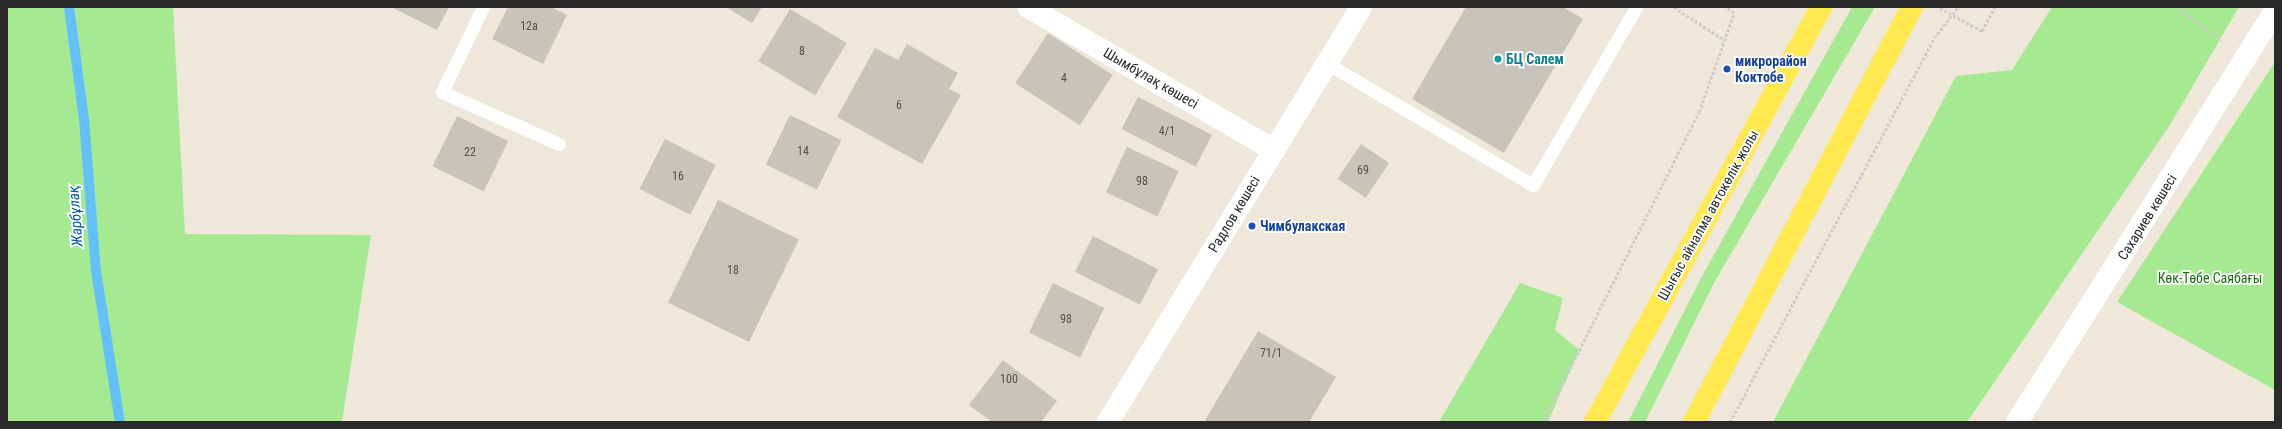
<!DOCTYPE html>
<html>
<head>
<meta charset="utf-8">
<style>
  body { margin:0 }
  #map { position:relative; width:2282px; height:429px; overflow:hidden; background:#eee7da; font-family:"Roboto Condensed",sans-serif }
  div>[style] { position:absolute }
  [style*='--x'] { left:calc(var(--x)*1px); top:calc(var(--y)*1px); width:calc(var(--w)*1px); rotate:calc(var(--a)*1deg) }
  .green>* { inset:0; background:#a5ea90 }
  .stream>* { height:10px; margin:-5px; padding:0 5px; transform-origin:5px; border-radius:5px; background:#62c1fb }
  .building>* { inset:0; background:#c9c4ba; transform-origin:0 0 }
  .path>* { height:2.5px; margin-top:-1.25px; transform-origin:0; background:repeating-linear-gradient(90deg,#ccc 0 3px,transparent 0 5px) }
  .lane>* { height:13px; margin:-6.5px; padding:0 6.5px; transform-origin:6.5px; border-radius:6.5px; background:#fff }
  .street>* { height:22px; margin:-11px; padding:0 11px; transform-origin:11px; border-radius:11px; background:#fff }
  .primary>* { height:22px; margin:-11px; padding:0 11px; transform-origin:11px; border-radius:11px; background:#ffe94e }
  .dots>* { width:11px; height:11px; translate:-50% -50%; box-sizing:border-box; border:2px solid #fff; border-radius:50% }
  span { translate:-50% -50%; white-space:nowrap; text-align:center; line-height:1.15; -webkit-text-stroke:3.5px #fff; paint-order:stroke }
  .number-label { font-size:12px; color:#52504e }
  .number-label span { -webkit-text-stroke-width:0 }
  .culture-label { font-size:14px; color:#0d838f; font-weight:700 }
  .left { translate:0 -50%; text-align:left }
  .transit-label { font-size:14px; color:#164399; font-weight:700 }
  .street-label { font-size:14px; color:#2a2a2a }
  .park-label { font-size:14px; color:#1b6e12 }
  .water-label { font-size:15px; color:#005ba8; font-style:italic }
  .frame { position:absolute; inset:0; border:8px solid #2a2a2a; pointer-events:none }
</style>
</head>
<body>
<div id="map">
  <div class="green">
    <div style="clip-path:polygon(7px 7px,173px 7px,185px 234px,371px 235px,342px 422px,7px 422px)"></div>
    <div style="clip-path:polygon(1852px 7px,1875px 7px,1714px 283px,1645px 422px,1628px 422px,1701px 278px)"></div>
    <div style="clip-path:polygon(2052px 7px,2239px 7px,2170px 125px,1967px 422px,1773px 422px,1956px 76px,2012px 70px)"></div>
    <div style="clip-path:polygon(2275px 62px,2275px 390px,2117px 302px)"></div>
    <div style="clip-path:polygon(1520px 283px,1563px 298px,1555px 330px,1579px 350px,1548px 422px,1439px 422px)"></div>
  </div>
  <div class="stream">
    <div style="--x:69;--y:7;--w:113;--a:82.4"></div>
    <div style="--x:84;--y:119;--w:152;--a:85.5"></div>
    <div style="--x:96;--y:271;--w:153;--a:81"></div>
  </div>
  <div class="building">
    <div style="clip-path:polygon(391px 7px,449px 7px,437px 30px)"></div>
    <div style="clip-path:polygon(508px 7px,551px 7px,567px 15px,543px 64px,492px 39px)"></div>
    <div style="clip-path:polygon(726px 7px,762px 7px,752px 23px)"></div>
    <div style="clip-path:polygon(1466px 7px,1563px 7px,1583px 19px,1504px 153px,1412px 99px)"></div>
    <div style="left:790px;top:9px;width:66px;height:61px;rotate:31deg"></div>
    <div style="left:1048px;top:33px;width:77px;height:60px;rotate:33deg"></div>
    <div style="clip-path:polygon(907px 44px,958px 73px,949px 89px,961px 95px,922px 164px,837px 117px,875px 48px,898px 60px)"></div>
    <div style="left:1138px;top:97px;width:83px;height:36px;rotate:27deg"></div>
    <div style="left:790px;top:115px;width:57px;height:55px;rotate:26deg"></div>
    <div style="left:457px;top:116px;width:57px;height:56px;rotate:26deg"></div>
    <div style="left:665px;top:139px;width:57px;height:56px;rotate:27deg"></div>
    <div style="left:1361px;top:144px;width:34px;height:42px;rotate:34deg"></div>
    <div style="left:1127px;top:147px;width:57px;height:50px;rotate:25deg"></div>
    <div style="left:718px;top:200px;width:90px;height:114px;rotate:26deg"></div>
    <div style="left:1093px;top:236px;width:73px;height:40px;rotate:27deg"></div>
    <div style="left:1053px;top:283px;width:57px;height:55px;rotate:26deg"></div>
    <div style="clip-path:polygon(1258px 331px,1336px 377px,1309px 422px,1204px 422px)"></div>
    <div style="clip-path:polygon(1003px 360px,1057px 401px,1041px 422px,992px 422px,969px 405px)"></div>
  </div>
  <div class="path">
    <div style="--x:1674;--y:7;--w:59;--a:33.1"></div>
    <div style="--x:2177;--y:7;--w:56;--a:36.3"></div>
    <div style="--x:1940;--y:8;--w:48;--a:28.7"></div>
    <div style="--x:1982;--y:31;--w:27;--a:-62"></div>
    <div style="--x:1543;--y:422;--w:347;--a:-63.3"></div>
    <div style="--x:1699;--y:112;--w:105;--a:-70.5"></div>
    <div style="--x:1734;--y:13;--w:11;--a:-146"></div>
    <div style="--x:1730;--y:422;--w:435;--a:-62"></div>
    <div style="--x:1934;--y:38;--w:39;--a:-52"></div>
  </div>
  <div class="lane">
    <div style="--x:483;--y:7;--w:94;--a:115.8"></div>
    <div style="--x:442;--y:92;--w:128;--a:24"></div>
    <div style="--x:1328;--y:64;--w:238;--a:30.6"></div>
    <div style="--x:1533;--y:185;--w:206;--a:-59.9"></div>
  </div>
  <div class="street">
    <div style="--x:1028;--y:7;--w:285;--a:30.2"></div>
    <div style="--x:1108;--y:422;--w:486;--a:-58.6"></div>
    <div style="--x:2017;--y:422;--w:486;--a:-57.9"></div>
  </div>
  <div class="primary">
    <div style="--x:1595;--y:422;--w:473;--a:-61.4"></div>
    <div style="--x:1694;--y:422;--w:469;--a:-62.3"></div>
  </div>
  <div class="dots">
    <div style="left:1498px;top:59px;background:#0f9aa8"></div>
    <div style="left:1727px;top:69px;background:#1a4fb4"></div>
    <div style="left:1252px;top:226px;background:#1a4fb4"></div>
  </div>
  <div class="number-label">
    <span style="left:529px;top:27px">12а</span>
    <span style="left:802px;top:52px">8</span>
    <span style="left:1064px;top:79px">4</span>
    <span style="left:899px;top:106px">6</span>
    <span style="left:1167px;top:132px">4/1</span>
    <span style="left:803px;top:152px">14</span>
    <span style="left:470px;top:153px">22</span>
    <span style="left:1363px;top:171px">69</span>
    <span style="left:678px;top:177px">16</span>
    <span style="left:1142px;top:182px">98</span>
    <span style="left:733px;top:271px">18</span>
    <span style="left:1066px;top:320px">98</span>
    <span style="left:1271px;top:354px">71/1</span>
    <span style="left:1009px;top:380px">100</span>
  </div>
  <div class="culture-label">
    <span class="left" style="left:1506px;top:59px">БЦ Салем</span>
  </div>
  <div class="transit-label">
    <span class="left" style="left:1735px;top:69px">микрорайон<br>Коктобе</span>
    <span class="left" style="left:1260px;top:226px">Чимбулакская</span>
  </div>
  <div class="street-label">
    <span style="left:1151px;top:78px;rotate:30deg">Шымбұлақ көшесі</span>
    <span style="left:1234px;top:214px;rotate:-59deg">Радлов көшесі</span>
    <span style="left:1708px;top:215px;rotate:-61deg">Шығыс айналма автокөлік жолы</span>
    <span style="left:2147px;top:217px;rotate:-58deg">Сахариев көшесі</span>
  </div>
  <div class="park-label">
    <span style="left:2210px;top:278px">Көк-Төбе Саябағы</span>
  </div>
  <div class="water-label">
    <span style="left:76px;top:216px;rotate:-94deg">Жарбұлақ</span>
  </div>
  <div class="frame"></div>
</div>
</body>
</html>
